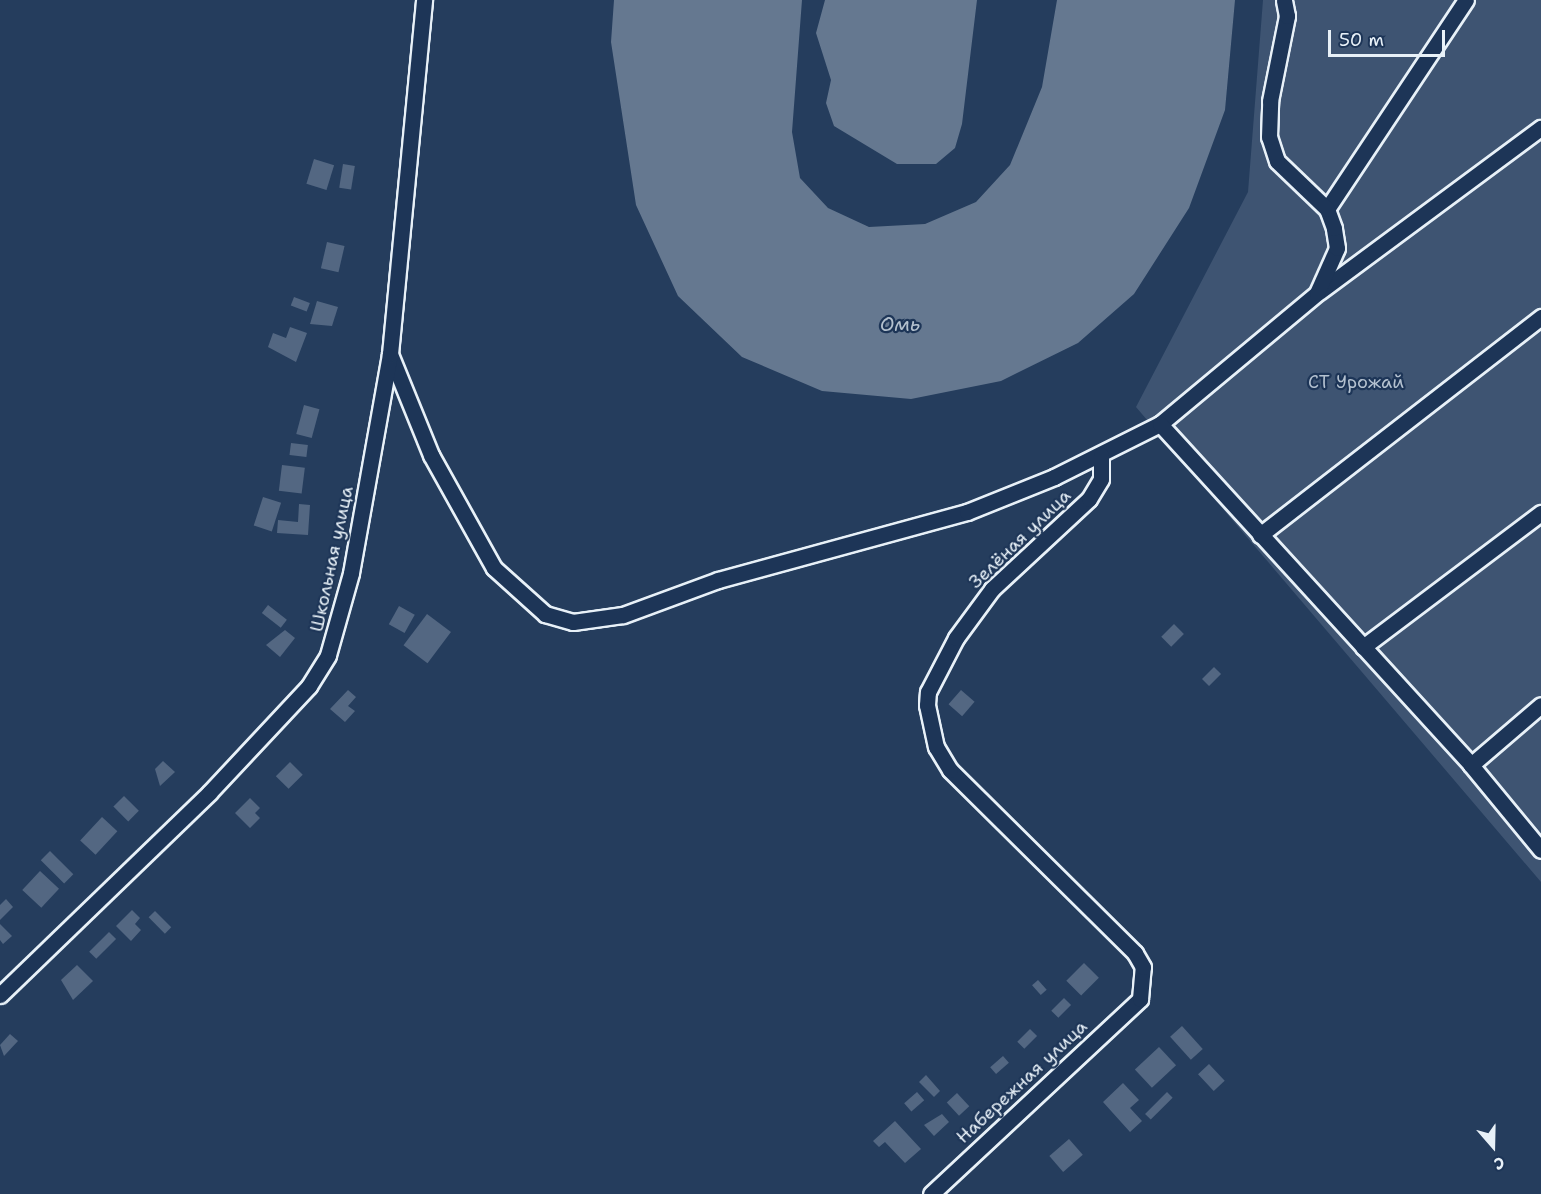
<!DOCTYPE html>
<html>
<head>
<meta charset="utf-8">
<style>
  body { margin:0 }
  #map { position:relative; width:1541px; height:1194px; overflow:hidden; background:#253d5d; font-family:"Shantell Sans",sans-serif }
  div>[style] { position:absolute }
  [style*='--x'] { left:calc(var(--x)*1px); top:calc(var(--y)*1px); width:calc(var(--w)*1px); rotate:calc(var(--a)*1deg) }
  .green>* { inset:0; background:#3e5472 }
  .water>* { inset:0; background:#657890 }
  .building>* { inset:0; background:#536782; transform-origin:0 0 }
  .roads { filter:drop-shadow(2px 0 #e8f1f8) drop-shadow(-2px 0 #e8f1f8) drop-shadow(0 2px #e8f1f8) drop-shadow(0 -2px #e8f1f8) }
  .minor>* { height:15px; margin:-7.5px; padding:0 7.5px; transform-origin:7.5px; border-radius:7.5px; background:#1d3557 }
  span { translate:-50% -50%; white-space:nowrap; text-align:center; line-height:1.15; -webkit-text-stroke:4.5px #1d3557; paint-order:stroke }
  .park-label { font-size:18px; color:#b5c2d0 }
  .street-label { font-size:18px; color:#e8f1f8 }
  .water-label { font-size:20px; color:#b4c1ce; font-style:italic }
  .north { position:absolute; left:1463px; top:1116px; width:60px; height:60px; -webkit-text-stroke:4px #1d3557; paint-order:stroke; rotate:160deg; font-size:16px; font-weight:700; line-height:24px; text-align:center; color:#e8f1f8 }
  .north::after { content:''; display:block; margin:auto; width:21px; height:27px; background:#e8f1f8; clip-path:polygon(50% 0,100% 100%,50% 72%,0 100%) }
  .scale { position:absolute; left:1328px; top:30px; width:117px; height:27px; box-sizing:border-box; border:3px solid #e8f1f8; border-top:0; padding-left:8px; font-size:18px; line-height:21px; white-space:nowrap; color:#e8f1f8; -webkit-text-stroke:4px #1d3557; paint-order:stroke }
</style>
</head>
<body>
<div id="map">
  <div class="green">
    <div style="clip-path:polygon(1263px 0,1541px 0,1541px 882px,1136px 407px,1248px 192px)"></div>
  </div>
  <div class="water">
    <div style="clip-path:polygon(614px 0,802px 0,792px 132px,800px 178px,828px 208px,869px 227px,925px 224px,976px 202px,1010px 165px,1042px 87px,1057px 0,1235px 0,1225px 110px,1189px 208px,1134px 294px,1078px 343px,1001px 381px,911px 399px,822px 391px,742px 357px,678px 296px,636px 205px,611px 42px)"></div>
    <div style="clip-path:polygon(825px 0,977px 0,962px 124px,955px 148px,936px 164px,897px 164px,834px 126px,826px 103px,831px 80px,816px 33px)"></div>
  </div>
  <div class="building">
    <div style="left:314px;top:159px;width:21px;height:26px;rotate:17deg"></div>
    <div style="left:343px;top:164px;width:12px;height:24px;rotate:9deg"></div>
    <div style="left:327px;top:242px;width:18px;height:27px;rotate:13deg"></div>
    <div style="left:294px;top:297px;width:17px;height:9px;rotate:21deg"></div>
    <div style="clip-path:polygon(317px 301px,338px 307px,332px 326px,310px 324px)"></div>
    <div style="clip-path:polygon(290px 327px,307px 333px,296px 362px,268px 347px,273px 333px,286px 338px)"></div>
    <div style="left:304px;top:405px;width:16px;height:30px;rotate:15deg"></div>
    <div style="left:291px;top:443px;width:17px;height:12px;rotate:7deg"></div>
    <div style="left:282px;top:465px;width:23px;height:26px;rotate:7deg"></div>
    <div style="left:263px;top:497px;width:19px;height:30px;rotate:18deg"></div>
    <div style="clip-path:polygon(299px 504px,310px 505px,308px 535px,277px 533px,278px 520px,298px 522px)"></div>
    <div style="left:268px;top:605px;width:24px;height:10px;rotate:38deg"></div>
    <div style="left:399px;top:606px;width:18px;height:21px;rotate:29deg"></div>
    <div style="left:427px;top:614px;width:30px;height:39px;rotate:37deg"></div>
    <div style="left:1174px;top:624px;width:14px;height:18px;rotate:45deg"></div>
    <div style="clip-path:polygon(285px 630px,295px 638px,280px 657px,266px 645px)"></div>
    <div style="left:1214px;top:667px;width:10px;height:17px;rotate:45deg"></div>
    <div style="clip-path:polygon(348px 690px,356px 697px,348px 706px,355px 711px,345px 722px,330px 709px)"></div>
    <div style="left:961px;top:690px;width:18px;height:19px;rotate:41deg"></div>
    <div style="clip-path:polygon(163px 761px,175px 772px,160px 786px,155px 769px)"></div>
    <div style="left:290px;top:762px;width:18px;height:20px;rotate:45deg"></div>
    <div style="left:124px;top:796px;width:21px;height:15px;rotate:45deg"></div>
    <div style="clip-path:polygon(250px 798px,260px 808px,255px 813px,260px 818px,250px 828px,235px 813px)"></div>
    <div style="left:102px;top:817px;width:21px;height:32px;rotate:43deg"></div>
    <div style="left:50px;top:851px;width:33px;height:13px;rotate:45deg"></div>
    <div style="left:40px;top:871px;width:26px;height:26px;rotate:43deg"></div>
    <div style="clip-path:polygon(6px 899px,13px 907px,0 920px,0 905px)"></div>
    <div style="clip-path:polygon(132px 910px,140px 918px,135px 924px,141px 930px,131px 941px,116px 926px)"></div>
    <div style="left:155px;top:911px;width:23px;height:9px;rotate:45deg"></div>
    <div style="clip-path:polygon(0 924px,12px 936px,3px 944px,0 940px)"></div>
    <div style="left:109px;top:932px;width:10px;height:28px;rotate:45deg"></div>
    <div style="left:1084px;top:963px;width:21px;height:25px;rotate:45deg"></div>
    <div style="clip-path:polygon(77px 965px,93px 981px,73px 1000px,61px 980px)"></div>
    <div style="left:1038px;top:980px;width:13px;height:8px;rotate:48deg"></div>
    <div style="left:1064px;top:998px;width:10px;height:18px;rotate:45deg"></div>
    <div style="left:1182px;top:1026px;width:31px;height:16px;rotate:48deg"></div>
    <div style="left:1030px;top:1029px;width:10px;height:18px;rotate:45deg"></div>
    <div style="clip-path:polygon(10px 1034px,18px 1041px,4px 1056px,0 1045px)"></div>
    <div style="left:1159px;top:1047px;width:25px;height:33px;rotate:47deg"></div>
    <div style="left:1003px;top:1056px;width:9px;height:17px;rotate:49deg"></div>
    <div style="left:1209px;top:1064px;width:23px;height:15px;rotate:47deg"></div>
    <div style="clip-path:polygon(926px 1075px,940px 1091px,934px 1097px,919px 1082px)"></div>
    <div style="clip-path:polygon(1123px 1083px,1139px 1100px,1130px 1108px,1142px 1121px,1130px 1132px,1103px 1102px)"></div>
    <div style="left:917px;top:1092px;width:11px;height:17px;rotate:49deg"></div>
    <div style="left:1167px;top:1092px;width:8px;height:31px;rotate:45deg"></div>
    <div style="left:957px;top:1093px;width:18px;height:14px;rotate:47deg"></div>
    <div style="clip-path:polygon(942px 1114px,949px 1122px,934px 1136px,924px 1125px)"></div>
    <div style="clip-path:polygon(895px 1121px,921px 1149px,905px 1163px,885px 1142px,879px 1147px,873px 1141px)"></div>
    <div style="left:1069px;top:1139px;width:21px;height:26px;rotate:49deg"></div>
  </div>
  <div class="roads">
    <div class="minor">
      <div style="--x:1327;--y:209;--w:251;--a:-56.4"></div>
      <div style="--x:1319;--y:292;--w:276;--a:-36.5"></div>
      <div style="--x:390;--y:354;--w:109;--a:67.9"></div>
      <div style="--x:431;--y:455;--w:129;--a:60.9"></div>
      <div style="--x:494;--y:568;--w:69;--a:42"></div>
      <div style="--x:545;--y:614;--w:29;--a:16"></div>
      <div style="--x:573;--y:622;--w:50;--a:-8"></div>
      <div style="--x:623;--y:615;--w:101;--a:-20.2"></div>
      <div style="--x:718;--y:580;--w:258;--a:-15.3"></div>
      <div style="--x:967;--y:512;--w:94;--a:-21.9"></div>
      <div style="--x:1054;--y:477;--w:119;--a:-26.6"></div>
      <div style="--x:1160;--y:424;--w:204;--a:-39.8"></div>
      <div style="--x:1317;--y:293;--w:49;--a:-66"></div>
      <div style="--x:1337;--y:248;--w:20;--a:-99"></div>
      <div style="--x:1334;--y:228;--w:20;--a:-110"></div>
      <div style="--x:1327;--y:209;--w:69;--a:-136.2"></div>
      <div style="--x:1277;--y:161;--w:25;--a:-108"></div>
      <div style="--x:1269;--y:137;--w:36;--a:-88"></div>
      <div style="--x:1270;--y:101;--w:87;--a:-78.7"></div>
      <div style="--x:1287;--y:16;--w:16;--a:-101"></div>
      <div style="--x:1160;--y:424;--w:462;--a:47.6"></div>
      <div style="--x:1471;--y:765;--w:110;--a:50.5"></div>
      <div style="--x:1260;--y:535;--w:356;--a:-37.8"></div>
      <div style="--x:1363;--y:647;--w:223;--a:-37"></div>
      <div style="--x:1471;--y:765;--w:92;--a:-40.6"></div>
      <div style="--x:0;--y:995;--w:291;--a:-44"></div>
      <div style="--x:209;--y:793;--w:146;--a:-46.9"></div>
      <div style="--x:309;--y:686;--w:36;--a:-58"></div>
      <div style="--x:328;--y:655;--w:85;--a:-74.3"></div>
      <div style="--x:351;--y:573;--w:222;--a:-79.9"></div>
      <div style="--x:390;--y:354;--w:356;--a:-84.5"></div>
      <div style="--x:931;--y:1194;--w:286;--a:-43"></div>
      <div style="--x:1140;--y:999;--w:32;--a:-85"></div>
      <div style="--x:1143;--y:967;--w:16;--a:-120"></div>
      <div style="--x:1135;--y:953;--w:260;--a:-135.3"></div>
      <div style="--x:950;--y:770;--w:27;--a:-121"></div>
      <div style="--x:936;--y:747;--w:43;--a:-102.1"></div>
      <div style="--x:927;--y:705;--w:13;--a:-86"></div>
      <div style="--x:928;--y:692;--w:61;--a:-62.6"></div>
      <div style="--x:956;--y:638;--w:61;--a:-53.7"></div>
      <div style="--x:992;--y:589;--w:132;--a:-42.9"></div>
      <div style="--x:1089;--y:499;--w:23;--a:-59"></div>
      <div style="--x:1101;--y:479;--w:24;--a:-90"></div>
    </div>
  </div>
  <div class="park-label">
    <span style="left:1356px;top:382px">СТ Урожай</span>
  </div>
  <div class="street-label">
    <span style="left:1020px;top:539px;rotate:-44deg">Зелёная улица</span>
    <span style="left:332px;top:559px;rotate:-78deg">Школьная улица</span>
    <span style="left:1022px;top:1082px;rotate:-43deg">Набережная улица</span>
  </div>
  <div class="water-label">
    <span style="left:900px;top:324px">Омь</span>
  </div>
  <div class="north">С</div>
  <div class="scale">50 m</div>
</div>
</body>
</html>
